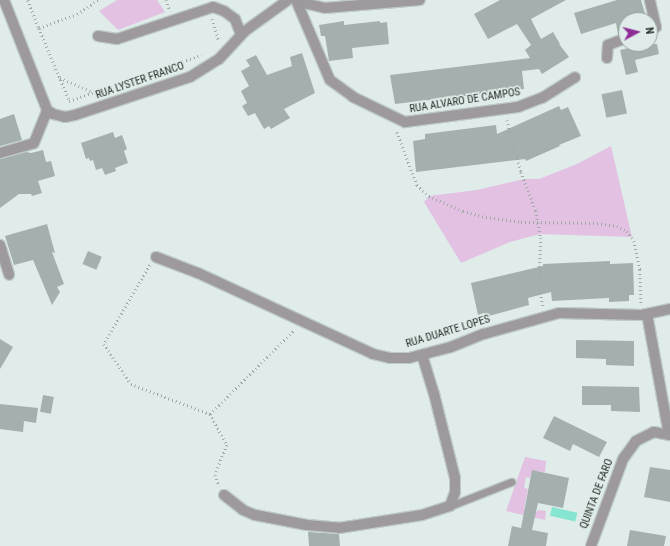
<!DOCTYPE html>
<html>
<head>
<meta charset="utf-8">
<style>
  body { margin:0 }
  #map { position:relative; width:670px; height:546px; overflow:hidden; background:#dfece9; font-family:"Roboto Condensed",sans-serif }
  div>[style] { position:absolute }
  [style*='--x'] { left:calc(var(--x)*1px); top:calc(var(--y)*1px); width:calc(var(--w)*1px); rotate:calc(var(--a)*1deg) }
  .green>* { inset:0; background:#e2c1e3 }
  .water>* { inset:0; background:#85e5d0; transform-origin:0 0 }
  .building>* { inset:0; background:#a4b0ad; transform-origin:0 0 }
  .path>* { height:2.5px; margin-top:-1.25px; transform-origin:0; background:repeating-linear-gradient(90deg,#a0aaa7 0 1px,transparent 0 4px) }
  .roads { filter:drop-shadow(1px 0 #becac7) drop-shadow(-1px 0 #becac7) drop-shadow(0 1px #becac7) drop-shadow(0 -1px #becac7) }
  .service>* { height:7px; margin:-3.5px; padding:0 3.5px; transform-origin:3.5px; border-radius:3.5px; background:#9d999d }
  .minor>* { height:10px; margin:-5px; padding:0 5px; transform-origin:5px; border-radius:5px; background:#9d999d }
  span { translate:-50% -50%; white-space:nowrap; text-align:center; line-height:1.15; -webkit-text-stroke:3.5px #dfece9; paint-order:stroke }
  .street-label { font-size:11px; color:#292e2c }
  .north { position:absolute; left:618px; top:12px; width:40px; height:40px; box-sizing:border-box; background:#dfece9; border:1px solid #96a09d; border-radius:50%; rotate:83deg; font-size:11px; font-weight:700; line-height:16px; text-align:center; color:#292e2c }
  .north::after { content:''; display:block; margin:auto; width:14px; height:18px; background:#8f2e96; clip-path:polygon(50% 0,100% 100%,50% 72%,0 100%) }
</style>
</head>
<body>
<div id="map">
  <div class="green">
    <div style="clip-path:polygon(117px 0,157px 0,165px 12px,118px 30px,99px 11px)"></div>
    <div style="clip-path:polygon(611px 146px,632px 237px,540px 234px,510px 242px,461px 263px,424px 202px,429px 196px,477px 190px,524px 179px,539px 179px,577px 164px)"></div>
    <div style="clip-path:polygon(525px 457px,546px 461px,545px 472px,532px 471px,530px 478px,526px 477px,524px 488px,528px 489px,524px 509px,537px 512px,538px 510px,546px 511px,545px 520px,506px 511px)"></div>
  </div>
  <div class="water">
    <div style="left:552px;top:507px;width:26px;height:9px;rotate:13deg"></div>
  </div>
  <div class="building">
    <div style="clip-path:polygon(500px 0,566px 0,531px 19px,541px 39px,553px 32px,560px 44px,559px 44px,569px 57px,542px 74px,539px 69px,522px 71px,524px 89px,395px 104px,390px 75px,530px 58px,525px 50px,531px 45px,517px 24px,488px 39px,474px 14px)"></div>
    <div style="clip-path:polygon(617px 0,641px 0,646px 17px,636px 20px,626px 20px,626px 32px,618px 34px,616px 23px,581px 34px,574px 13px)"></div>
    <div style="clip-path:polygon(344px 21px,344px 25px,380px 21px,380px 23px,387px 22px,389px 44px,352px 48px,353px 58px,329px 61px,325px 36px,321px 36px,319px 25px)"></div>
    <div style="clip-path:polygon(646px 44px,657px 44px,659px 54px,635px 60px,638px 72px,626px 75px,620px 50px)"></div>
    <div style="clip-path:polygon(302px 53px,315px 93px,284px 109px,290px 118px,271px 129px,269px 126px,264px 129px,255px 113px,248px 116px,242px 106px,247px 103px,241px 91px,249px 86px,241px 71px,250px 66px,246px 60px,256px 55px,267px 75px,292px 66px,290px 57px)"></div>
    <div style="left:622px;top:90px;width:24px;height:21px;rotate:78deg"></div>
    <div style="clip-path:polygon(559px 106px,561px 110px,568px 107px,581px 136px,559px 145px,560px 146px,526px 161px,525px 159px,416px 172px,413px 141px,425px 139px,425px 134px,496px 125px,497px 134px)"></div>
    <div style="clip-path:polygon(14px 114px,22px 140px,0 146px,0 119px)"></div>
    <div style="clip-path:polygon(113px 132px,115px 138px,122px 135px,127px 149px,124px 151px,128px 163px,115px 168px,116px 171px,105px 175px,102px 168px,96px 170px,93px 160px,90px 161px,89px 158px,86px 159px,81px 143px)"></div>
    <div style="clip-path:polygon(43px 150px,46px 162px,51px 161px,55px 176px,38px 181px,42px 193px,32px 196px,31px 194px,19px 194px,0 208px,0 159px,26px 152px,31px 153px)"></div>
    <div style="clip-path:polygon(47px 224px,55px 253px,52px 252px,64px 284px,57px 287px,60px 292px,52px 305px,33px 260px,14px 265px,5px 236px)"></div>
    <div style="left:88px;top:251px;width:15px;height:14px;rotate:23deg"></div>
    <div style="clip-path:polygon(610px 261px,610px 264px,633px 263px,634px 295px,629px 295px,629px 301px,609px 302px,609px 298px,552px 301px,551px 292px,528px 298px,529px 305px,485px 317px,484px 313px,478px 315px,471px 283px,543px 266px,543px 264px)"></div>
    <div style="clip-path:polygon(0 339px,13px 347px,0 369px)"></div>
    <div style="clip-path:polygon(576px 340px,634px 341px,634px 366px,606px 365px,606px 359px,576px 358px)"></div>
    <div style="clip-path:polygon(582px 386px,639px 387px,640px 412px,611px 411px,611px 405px,582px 405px)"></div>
    <div style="left:43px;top:395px;width:11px;height:17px;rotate:10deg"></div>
    <div style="clip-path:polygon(0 404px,38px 408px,36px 423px,24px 421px,23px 432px,0 429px)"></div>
    <div style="clip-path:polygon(554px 416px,607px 442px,599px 457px,573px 444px,570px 451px,543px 438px)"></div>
    <div style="clip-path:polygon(650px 467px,670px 470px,670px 502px,644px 497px)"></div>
    <div style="clip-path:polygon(532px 470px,569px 478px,563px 508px,538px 503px,532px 530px,548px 533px,546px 546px,508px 546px,512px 526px,521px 528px)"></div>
    <div style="clip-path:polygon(630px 530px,666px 536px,664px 546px,627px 546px)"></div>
    <div style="clip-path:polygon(308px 532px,339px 534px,340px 546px,309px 546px)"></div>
  </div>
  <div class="path">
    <div style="--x:28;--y:0;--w:30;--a:69"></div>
    <div style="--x:39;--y:28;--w:40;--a:-20.2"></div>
    <div style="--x:77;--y:14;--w:25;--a:-34"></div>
    <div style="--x:166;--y:0;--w:12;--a:70"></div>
    <div style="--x:212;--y:19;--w:23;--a:72"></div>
    <div style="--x:39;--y:28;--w:80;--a:67.3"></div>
    <div style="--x:60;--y:78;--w:36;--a:23"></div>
    <div style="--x:69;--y:101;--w:140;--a:-19.2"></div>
    <div style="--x:507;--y:120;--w:54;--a:74.9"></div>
    <div style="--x:521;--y:172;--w:42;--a:69"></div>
    <div style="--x:536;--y:211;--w:12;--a:81"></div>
    <div style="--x:538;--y:223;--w:15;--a:79"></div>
    <div style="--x:541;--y:238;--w:47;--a:92.4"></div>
    <div style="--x:539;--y:285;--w:21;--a:79"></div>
    <div style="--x:397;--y:132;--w:57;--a:69.3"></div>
    <div style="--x:417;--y:185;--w:16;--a:43"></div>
    <div style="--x:429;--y:196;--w:37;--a:24"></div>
    <div style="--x:463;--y:211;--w:24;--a:15"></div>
    <div style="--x:486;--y:217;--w:35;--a:8"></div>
    <div style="--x:521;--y:222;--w:76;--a:0.8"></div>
    <div style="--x:597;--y:223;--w:20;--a:9"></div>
    <div style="--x:617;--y:226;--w:11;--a:27"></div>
    <div style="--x:627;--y:231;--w:12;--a:55"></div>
    <div style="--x:634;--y:241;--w:30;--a:78"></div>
    <div style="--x:640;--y:270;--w:35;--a:88"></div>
    <div style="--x:150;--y:265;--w:91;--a:120.2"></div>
    <div style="--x:104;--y:344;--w:48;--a:56"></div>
    <div style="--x:131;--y:384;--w:85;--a:20.8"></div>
    <div style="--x:210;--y:414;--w:35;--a:61"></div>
    <div style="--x:227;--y:445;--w:32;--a:112"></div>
    <div style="--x:215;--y:475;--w:12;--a:70"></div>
    <div style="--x:210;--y:414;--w:120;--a:-45"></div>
  </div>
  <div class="roads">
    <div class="service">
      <div style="--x:450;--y:506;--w:66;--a:-21.5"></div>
    </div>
    <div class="minor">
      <div style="--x:4;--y:0;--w:118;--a:68.6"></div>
      <div style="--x:296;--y:0;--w:87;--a:67"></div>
      <div style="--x:330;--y:80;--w:29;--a:36"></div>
      <div style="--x:353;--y:97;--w:58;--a:25.7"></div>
      <div style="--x:405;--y:122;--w:114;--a:-7.6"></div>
      <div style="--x:518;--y:107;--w:26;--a:-21"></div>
      <div style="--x:542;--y:98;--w:39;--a:-32"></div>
      <div style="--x:301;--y:0;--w:8;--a:30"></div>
      <div style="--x:308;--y:4;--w:17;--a:13"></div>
      <div style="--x:325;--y:8;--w:95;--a:-4.8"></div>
      <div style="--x:650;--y:29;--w:6;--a:-18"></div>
      <div style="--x:656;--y:27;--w:28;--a:-103"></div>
      <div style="--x:98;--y:36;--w:19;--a:9"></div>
      <div style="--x:117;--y:39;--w:101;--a:-18.4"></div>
      <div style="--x:213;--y:7;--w:12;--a:20"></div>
      <div style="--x:224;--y:11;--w:14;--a:36"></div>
      <div style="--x:235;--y:19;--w:17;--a:69"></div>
      <div style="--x:607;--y:58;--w:13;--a:-86"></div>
      <div style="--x:608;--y:45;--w:19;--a:-21"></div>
      <div style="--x:47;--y:110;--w:7;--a:34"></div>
      <div style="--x:53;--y:114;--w:12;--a:14"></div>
      <div style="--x:65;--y:117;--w:10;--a:-11"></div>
      <div style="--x:75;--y:115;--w:121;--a:-18.3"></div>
      <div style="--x:190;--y:77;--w:34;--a:-32"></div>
      <div style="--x:219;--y:59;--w:38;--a:-47"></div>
      <div style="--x:245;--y:31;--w:53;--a:-35.8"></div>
      <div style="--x:0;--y:153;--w:35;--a:-16"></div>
      <div style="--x:34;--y:143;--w:35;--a:-68"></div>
      <div style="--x:0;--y:245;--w:31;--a:73"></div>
      <div style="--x:156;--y:257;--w:45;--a:20.9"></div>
      <div style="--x:198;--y:273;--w:193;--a:24.8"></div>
      <div style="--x:373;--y:354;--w:17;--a:13"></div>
      <div style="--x:390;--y:358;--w:19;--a:0"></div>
      <div style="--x:409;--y:358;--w:43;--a:-14.7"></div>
      <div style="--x:451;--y:347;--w:35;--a:-22"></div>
      <div style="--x:484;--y:334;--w:78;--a:-15.6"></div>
      <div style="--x:559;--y:313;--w:83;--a:1.4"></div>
      <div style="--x:642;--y:315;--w:29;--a:-12"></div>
      <div style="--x:647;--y:314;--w:123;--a:79.7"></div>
      <div style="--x:224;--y:495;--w:24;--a:38"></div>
      <div style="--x:243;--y:510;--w:13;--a:23"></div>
      <div style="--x:255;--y:515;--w:53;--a:10.9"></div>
      <div style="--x:307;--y:525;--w:32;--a:5"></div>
      <div style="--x:339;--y:528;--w:84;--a:-8.9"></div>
      <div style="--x:422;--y:515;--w:29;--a:-18"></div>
      <div style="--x:450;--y:506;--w:15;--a:-70"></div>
      <div style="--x:455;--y:492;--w:14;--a:-90"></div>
      <div style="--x:455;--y:478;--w:87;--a:-104"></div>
      <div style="--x:434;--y:394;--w:41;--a:-107.1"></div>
      <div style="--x:591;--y:546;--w:93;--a:-69.8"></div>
      <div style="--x:623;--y:459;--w:22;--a:-54"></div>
      <div style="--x:636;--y:441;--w:20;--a:-27"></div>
      <div style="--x:654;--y:432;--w:16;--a:11"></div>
    </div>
  </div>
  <div class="street-label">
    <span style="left:140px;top:81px;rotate:-19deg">RUA LYSTER FRANCO</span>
    <span style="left:465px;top:101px;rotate:-9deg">RUA ALVARO DE CAMPOS</span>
    <span style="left:448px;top:332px;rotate:-17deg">RUA DUARTE LOPES</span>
    <span style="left:597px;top:494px;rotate:-69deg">QUINTA DE FARO</span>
  </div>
  <div class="north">N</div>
</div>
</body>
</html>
